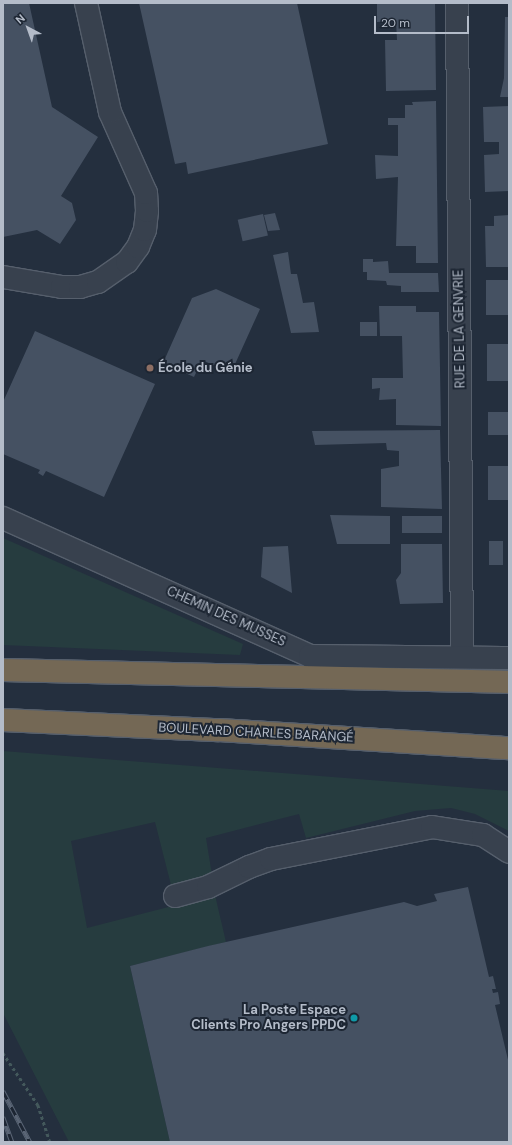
<!DOCTYPE html>
<html>
<head>
<meta charset="utf-8">
<style>
  body { margin:0 }
  #map { position:relative; width:512px; height:1145px; overflow:hidden; background:#242f3e; font-family:"DM Sans",sans-serif }
  div>[style] { position:absolute }
  [style*='--x'] { left:calc(var(--x)*1px); top:calc(var(--y)*1px); width:calc(var(--w)*1px); rotate:calc(var(--a)*1deg) }
  .green>* { inset:0; background:#263c3f }
  .building>* { inset:0; background:#455162; transform-origin:0 0 }
  .path>* { height:2.5px; margin-top:-1.25px; transform-origin:0; background:repeating-linear-gradient(90deg,#44595c 0 3px,transparent 0 6px) }
  .roads { filter:drop-shadow(1px 0 #565f6c) drop-shadow(-1px 0 #565f6c) drop-shadow(0 1px #565f6c) drop-shadow(0 -1px #565f6c) }
  .minor>* { height:22px; margin:-11px; padding:0 11px; transform-origin:11px; border-radius:11px; background:#38414e }
  .highway>* { height:22px; margin:-11px; padding:0 11px; transform-origin:11px; border-radius:11px; background:#746855 }
  .rail>* { height:4.5px; margin-top:-2.25px; transform-origin:0; background:repeating-linear-gradient(90deg,#1d2633 0 9px,#5a6575 0 18px); box-sizing:border-box; border-block:1px solid #5a6575 }
  .dots>* { width:11px; height:11px; translate:-50% -50%; box-sizing:border-box; border:2px solid #1d2633; border-radius:50% }
  span { translate:-50% -50%; white-space:nowrap; text-align:center; line-height:1.15; -webkit-text-stroke:4px #1d2633; paint-order:stroke }
  .street-label { font-size:13px; color:#b4bcc9 }
  .poi-label { font-size:13px; color:#b4bcc9; font-weight:700 }
  .left { translate:0 -50%; text-align:left }
  .right { translate:-100% -50%; text-align:right }
  .frame { position:absolute; inset:0; border:4px solid #b4bcc9; pointer-events:none }
  .north { position:absolute; left:8px; top:8px; width:40px; height:40px; -webkit-text-stroke:3px #1d2633; paint-order:stroke; rotate:319deg; font-size:11px; font-weight:700; line-height:16px; text-align:center; color:#b4bcc9 }
  .north::after { content:''; display:block; margin:auto; width:14px; height:18px; background:#b4bcc9; clip-path:polygon(50% 0,100% 100%,50% 72%,0 100%) }
  .scale { position:absolute; left:374px; top:16px; width:95px; height:18px; box-sizing:border-box; border:2px solid #b4bcc9; border-top:0; padding-left:5px; font-size:12px; line-height:14px; white-space:nowrap; color:#b4bcc9; -webkit-text-stroke:3px #1d2633; paint-order:stroke }
</style>
</head>
<body>
<div id="map">
  <div class="green">
    <div style="clip-path:polygon(3px 538px,243px 644px,240px 655px,3px 645px)"></div>
    <div style="clip-path:polygon(3px 751px,509px 791px,509px 831px,475px 814px,451px 808px,415px 811px,306px 838px,299px 814px,206px 838px,212px 875px,171px 885px,155px 822px,71px 841px,87px 928px,215px 895px,226px 942px,130px 966px,170px 1142px,69px 1142px,3px 1013px)"></div>
  </div>
  <div class="building">
    <div style="clip-path:polygon(3px 3px,29px 3px,52px 107px,98px 137px,61px 196px,72px 203px,76px 220px,60px 244px,37px 230px,3px 237px)"></div>
    <div style="clip-path:polygon(139px 3px,297px 3px,328px 144px,188px 174px,186px 162px,175px 164px)"></div>
    <div style="clip-path:polygon(377px 3px,435px 3px,436px 90px,386px 91px,385px 40px,397px 40px,396px 21px,377px 22px)"></div>
    <div style="clip-path:polygon(505px 17px,509px 17px,509px 97px,500px 97px,504px 78px)"></div>
    <div style="clip-path:polygon(436px 101px,438px 263px,416px 263px,416px 246px,396px 246px,398px 177px,376px 179px,375px 155px,398px 156px,398px 125px,388px 125px,388px 118px,405px 118px,405px 105px,413px 105px,412px 102px)"></div>
    <div style="clip-path:polygon(509px 106px,509px 191px,485px 192px,484px 155px,499px 154px,499px 142px,484px 142px,483px 107px)"></div>
    <div style="clip-path:polygon(275px 213px,280px 230px,268px 231px,264px 215px)"></div>
    <div style="left:263px;top:214px;width:22px;height:26px;rotate:77deg"></div>
    <div style="clip-path:polygon(509px 215px,509px 267px,486px 267px,485px 226px,494px 226px,494px 216px)"></div>
    <div style="clip-path:polygon(288px 252px,291px 274px,297px 274px,303px 303px,314px 302px,319px 332px,291px 333px,273px 255px)"></div>
    <div style="clip-path:polygon(363px 259px,373px 259px,373px 262px,388px 261px,389px 273px,438px 273px,439px 292px,401px 292px,401px 286px,387px 285px,386px 281px,367px 280px,367px 272px,363px 272px)"></div>
    <div style="left:509px;top:280px;width:35px;height:23px;rotate:90deg"></div>
    <div style="clip-path:polygon(216px 289px,260px 309px,231px 373px,202px 360px,194px 377px,163px 363px,192px 298px)"></div>
    <div style="clip-path:polygon(379px 306px,416px 306px,416px 312px,439px 312px,441px 426px,396px 425px,396px 399px,379px 400px,380px 388px,372px 389px,372px 378px,403px 378px,402px 336px,380px 336px)"></div>
    <div style="left:377px;top:322px;width:14px;height:17px;rotate:90deg"></div>
    <div style="clip-path:polygon(35px 331px,155px 384px,104px 497px,46px 471px,43px 476px,38px 473px,40px 470px,3px 454px,3px 402px)"></div>
    <div style="left:487px;top:344px;width:22px;height:37px"></div>
    <div style="left:488px;top:412px;width:21px;height:23px"></div>
    <div style="clip-path:polygon(440px 430px,442px 509px,381px 507px,381px 469px,399px 466px,399px 451px,387px 450px,386px 443px,315px 445px,312px 431px)"></div>
    <div style="left:488px;top:466px;width:21px;height:34px"></div>
    <div style="clip-path:polygon(330px 515px,390px 516px,390px 544px,337px 544px)"></div>
    <div style="left:402px;top:516px;width:40px;height:17px"></div>
    <div style="left:489px;top:541px;width:14px;height:24px"></div>
    <div style="clip-path:polygon(401px 544px,442px 544px,443px 603px,400px 604px,396px 580px,401px 573px)"></div>
    <div style="clip-path:polygon(288px 546px,292px 593px,261px 577px,263px 547px)"></div>
    <div style="clip-path:polygon(468px 887px,489px 977px,493px 976px,496px 989px,492px 989px,493px 993px,498px 992px,500px 1004px,495px 1005px,509px 1064px,509px 1142px,170px 1142px,130px 966px,208px 946px,404px 902px,417px 906px,437px 901px,434px 894px)"></div>
  </div>
  <div class="path">
    <div style="--x:3;--y:1053;--w:63;--a:56.1"></div>
    <div style="--x:38;--y:1105;--w:39;--a:72"></div>
  </div>
  <div class="roads">
    <div class="minor">
      <div style="--x:457;--y:3;--w:653;--a:89.56"></div>
      <div style="--x:3;--y:277;--w:60;--a:9.6"></div>
      <div style="--x:62;--y:287;--w:18;--a:0"></div>
      <div style="--x:80;--y:287;--w:19;--a:-16"></div>
      <div style="--x:98;--y:282;--w:35;--a:-35"></div>
      <div style="--x:127;--y:262;--w:19;--a:-54"></div>
      <div style="--x:138;--y:247;--w:18;--a:-68"></div>
      <div style="--x:145;--y:230;--w:19;--a:-84"></div>
      <div style="--x:147;--y:211;--w:18;--a:-93"></div>
      <div style="--x:146;--y:193;--w:89;--a:-114"></div>
      <div style="--x:110;--y:112;--w:112;--a:-102.4"></div>
      <div style="--x:3;--y:518;--w:337;--a:24.2"></div>
      <div style="--x:310;--y:656;--w:199;--a:0.6"></div>
      <div style="--x:175;--y:896;--w:34;--a:-15"></div>
      <div style="--x:208;--y:887;--w:46;--a:-26"></div>
      <div style="--x:249;--y:867;--w:23;--a:-20"></div>
      <div style="--x:271;--y:859;--w:164;--a:-11.2"></div>
      <div style="--x:432;--y:827;--w:52;--a:8.9"></div>
      <div style="--x:483;--y:835;--w:31;--a:33"></div>
    </div>
    <div class="highway">
      <div style="--x:3;--y:670;--w:506;--a:1.36"></div>
      <div style="--x:3;--y:720;--w:216;--a:2.7"></div>
      <div style="--x:219;--y:730;--w:291;--a:3.6"></div>
    </div>
  </div>
  <div class="rail">
    <div style="--x:3;--y:1091;--w:58;--a:62.1"></div>
    <div style="--x:3;--y:1117;--w:27;--a:70"></div>
  </div>
  <div class="dots">
    <div style="left:150px;top:368px;background:#8d6e63"></div>
    <div style="left:354px;top:1018px;background:#0f9aa8"></div>
  </div>
  <div class="street-label">
    <span style="left:460px;top:329px;rotate:-91deg">RUE DE LA GENVRIE</span>
    <span style="left:226px;top:617px;rotate:24deg">CHEMIN DES MUSSES</span>
    <span style="left:256px;top:733px;rotate:3deg">BOULEVARD CHARLES BARANGÉ</span>
  </div>
  <div class="poi-label">
    <span class="left" style="left:158px;top:368px">École du Génie</span>
    <span class="right" style="left:346px;top:1018px">La Poste Espace<br>Clients Pro Angers PPDC</span>
  </div>
  <div class="frame"></div>
  <div class="north">N</div>
  <div class="scale">20 m</div>
</div>
</body>
</html>
